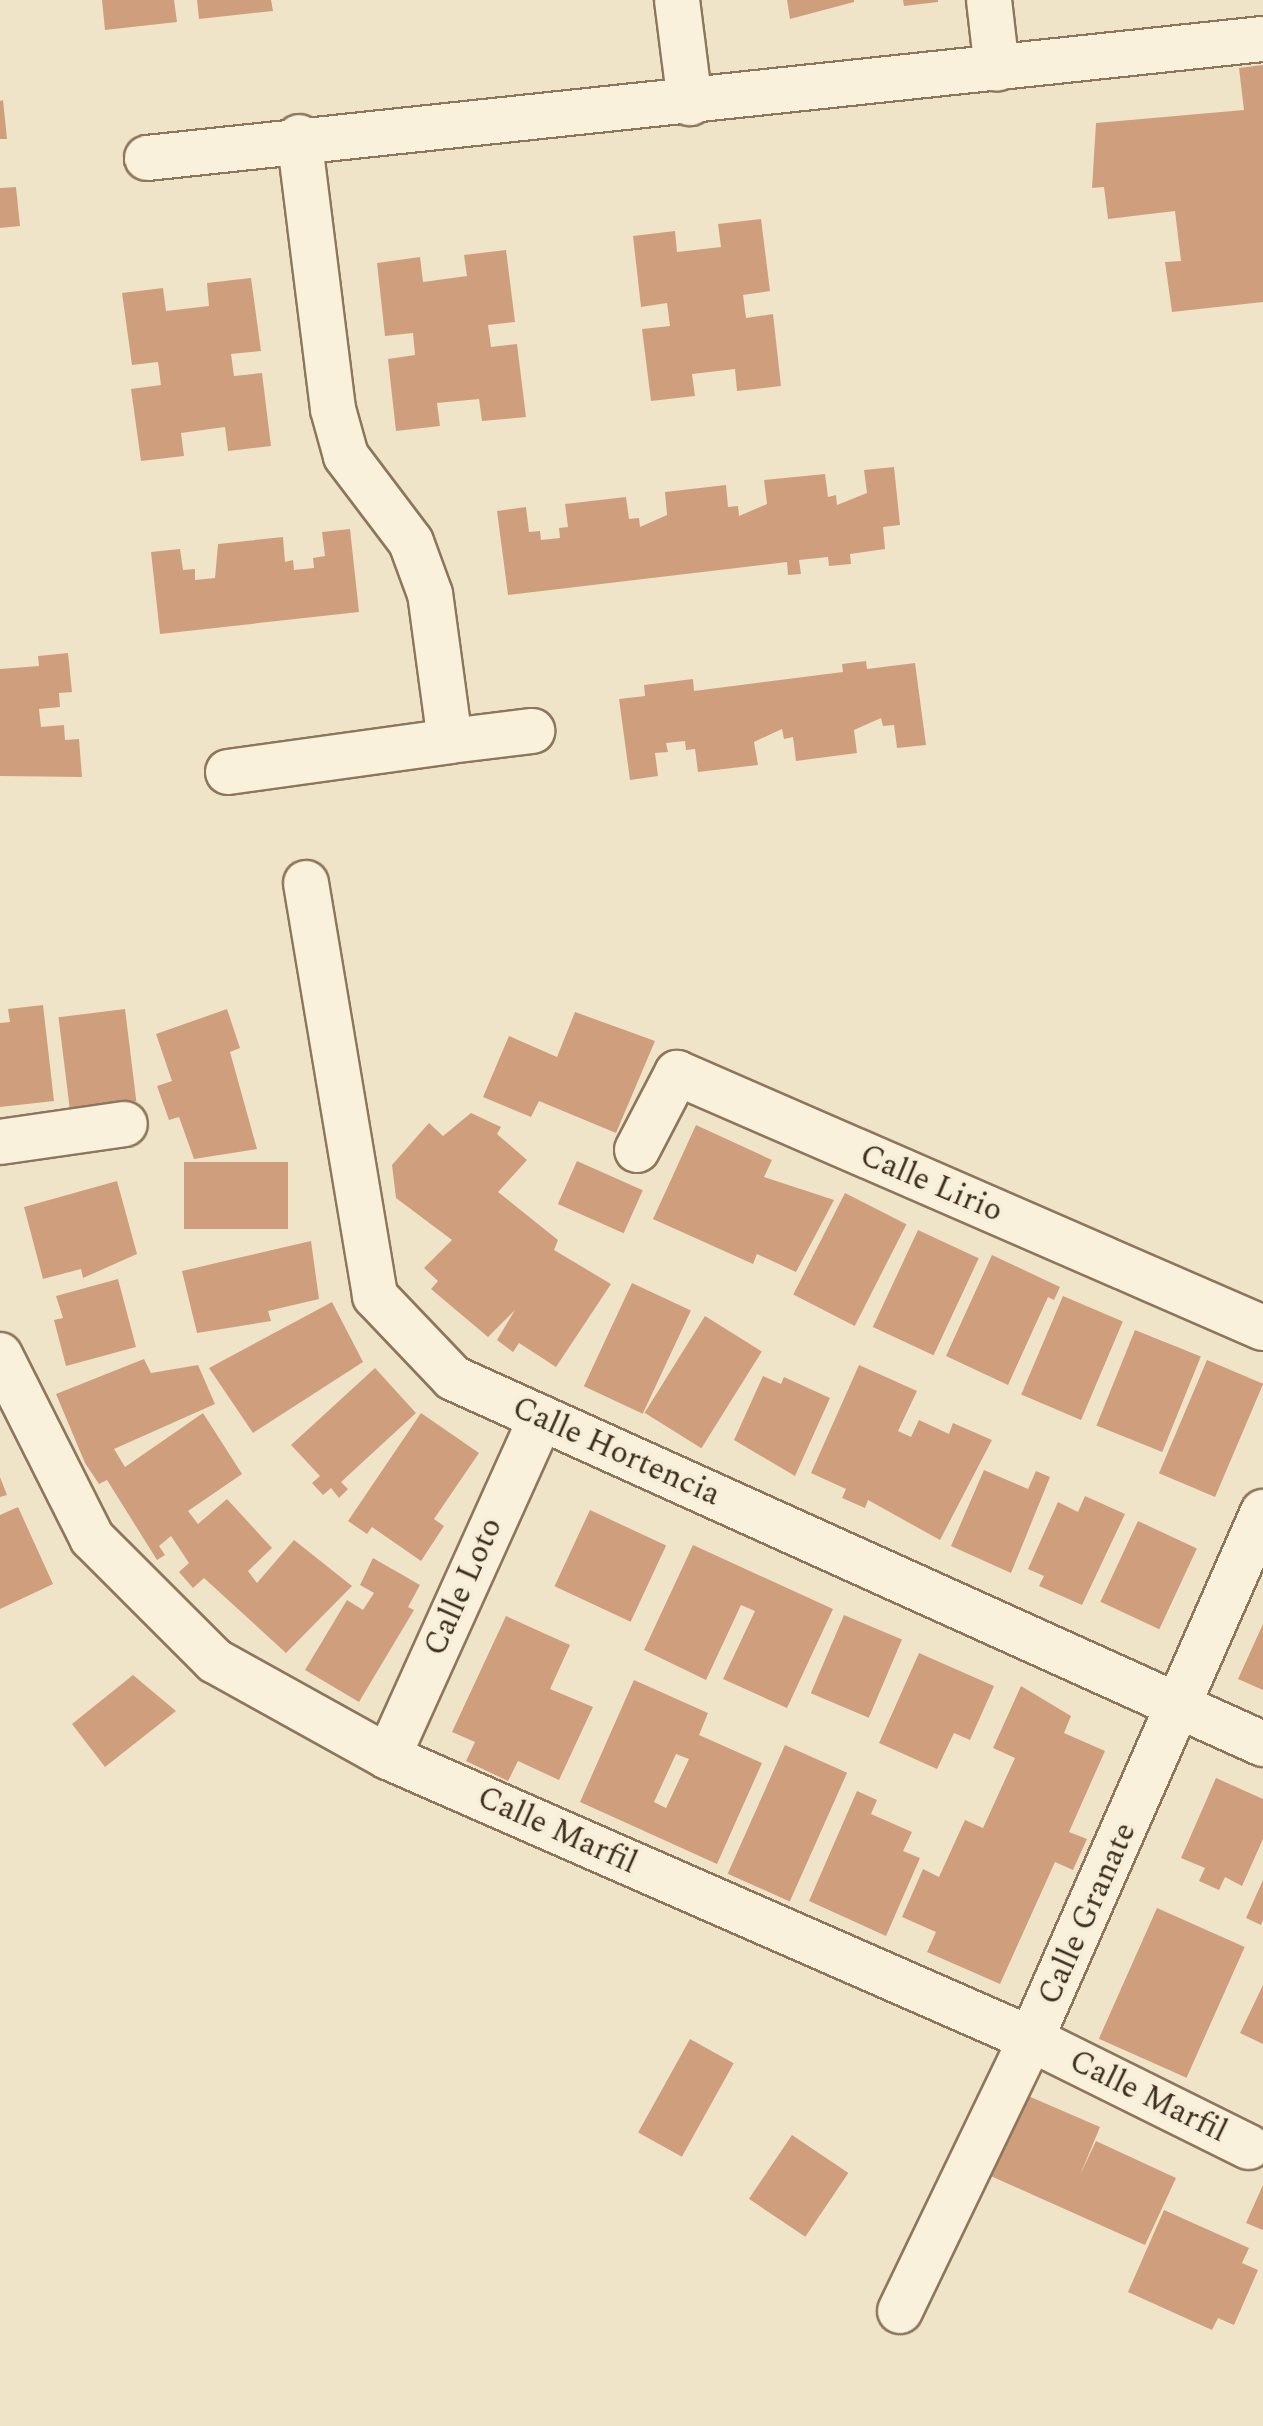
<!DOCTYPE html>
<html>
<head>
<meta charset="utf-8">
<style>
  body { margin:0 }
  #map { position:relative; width:1263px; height:2426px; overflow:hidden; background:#f0e4c8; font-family:Spectral,serif }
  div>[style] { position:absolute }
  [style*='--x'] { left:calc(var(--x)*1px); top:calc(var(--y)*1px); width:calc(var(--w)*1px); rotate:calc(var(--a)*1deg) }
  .building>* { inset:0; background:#cf9f7d; transform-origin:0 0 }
  .roads { filter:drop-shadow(2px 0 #8d765c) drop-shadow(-2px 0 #8d765c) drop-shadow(0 2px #8d765c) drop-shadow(0 -2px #8d765c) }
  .minor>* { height:44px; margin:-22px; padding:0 22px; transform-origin:22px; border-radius:22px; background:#faf1dc }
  span { translate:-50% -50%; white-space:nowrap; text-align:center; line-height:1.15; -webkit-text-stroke:7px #f7eed8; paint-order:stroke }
  .street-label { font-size:32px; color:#3d2e20 }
</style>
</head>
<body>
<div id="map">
  <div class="building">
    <div style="clip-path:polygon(102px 0,174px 0,177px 22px,105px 30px)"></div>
    <div style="clip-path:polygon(197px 0,271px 0,273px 11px,199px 19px)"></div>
    <div style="clip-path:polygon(787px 0,854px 0,854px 2px,790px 19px)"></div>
    <div style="clip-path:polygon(903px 0,938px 0,938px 2px,904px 6px)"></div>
    <div style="clip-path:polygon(1263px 65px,1263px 302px,1172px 312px,1165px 262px,1181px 261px,1175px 211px,1108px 219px,1104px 187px,1092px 188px,1096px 123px,1244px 110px,1239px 68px)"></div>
    <div style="clip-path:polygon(3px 100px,7px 139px,0 139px,0 101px)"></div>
    <div style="clip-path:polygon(16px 187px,20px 226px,0 228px,0 188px)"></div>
    <div style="clip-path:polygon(761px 219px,770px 291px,743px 295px,746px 318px,773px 314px,781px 386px,737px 391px,735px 369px,692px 374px,695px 396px,651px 401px,642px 329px,670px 326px,667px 303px,641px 307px,633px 236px,675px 231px,677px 252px,721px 247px,718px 224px)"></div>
    <div style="clip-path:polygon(506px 250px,515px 322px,488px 325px,491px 347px,517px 344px,526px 417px,482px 421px,479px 399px,437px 403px,440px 426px,396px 431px,388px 359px,415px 355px,413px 333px,385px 336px,377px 263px,420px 257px,423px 282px,467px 276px,464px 255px)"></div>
    <div style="clip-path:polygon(251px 278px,261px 351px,231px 354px,234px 376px,262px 373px,271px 446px,228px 451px,225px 427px,181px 433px,184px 456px,141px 461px,131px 389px,161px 385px,158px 362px,132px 365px,122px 293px,163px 288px,166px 311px,209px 306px,207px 283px)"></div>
    <div style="clip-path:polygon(894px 467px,900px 525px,883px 527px,885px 549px,850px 554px,851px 564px,829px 566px,828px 557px,799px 560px,801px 574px,788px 575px,787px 562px,508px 595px,497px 511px,526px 507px,529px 532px,540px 531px,541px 540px,560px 538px,559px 528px,568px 527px,565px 504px,626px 497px,629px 519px,639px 518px,640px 527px,667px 515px,665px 492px,726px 485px,728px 507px,738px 506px,739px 516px,767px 504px,764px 480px,825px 474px,828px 497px,836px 495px,837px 505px,867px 493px,864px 470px)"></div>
    <div style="clip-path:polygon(350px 529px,359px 612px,160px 634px,151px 552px,180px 549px,183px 570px,195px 569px,195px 580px,215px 578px,218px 544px,283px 537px,285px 562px,293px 560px,294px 570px,314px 568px,313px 558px,325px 556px,322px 532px)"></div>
    <div style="clip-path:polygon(68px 653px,72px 692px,59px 693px,60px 707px,39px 709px,41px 727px,64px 725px,65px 740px,79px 739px,82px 777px,0 776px,0 669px,39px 666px,38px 656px)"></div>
    <div style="clip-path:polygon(866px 661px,867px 669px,915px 663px,926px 745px,897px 748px,894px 725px,883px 726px,881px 718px,854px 730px,857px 753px,796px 761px,793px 737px,784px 739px,782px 729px,754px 742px,758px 765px,698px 772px,695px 749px,686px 750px,685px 741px,666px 743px,668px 752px,655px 753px,658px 776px,630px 780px,619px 699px,645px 696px,644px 685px,693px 679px,694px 691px,843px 672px,842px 664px)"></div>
    <div style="clip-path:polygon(43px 1005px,54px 1101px,0 1107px,0 1023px,10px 1022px,8px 1009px)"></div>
    <div style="left:125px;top:1009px;width:93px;height:67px;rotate:83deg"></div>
    <div style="clip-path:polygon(227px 1009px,240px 1048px,230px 1052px,257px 1149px,194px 1159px,179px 1117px,169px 1120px,157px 1086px,172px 1081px,156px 1034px)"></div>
    <div style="clip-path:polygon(575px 1012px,655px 1041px,616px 1133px,539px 1101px,531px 1117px,483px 1097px,509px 1036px,557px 1057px)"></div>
    <div style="clip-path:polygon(471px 1113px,501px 1127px,497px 1134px,527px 1160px,498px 1192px,558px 1240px,554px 1250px,611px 1284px,556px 1367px,519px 1343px,513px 1352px,497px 1340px,515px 1310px,488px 1337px,431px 1289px,438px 1281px,424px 1268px,452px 1240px,396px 1198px,392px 1165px,429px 1123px,443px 1136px)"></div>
    <div style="clip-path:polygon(696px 1125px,772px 1160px,764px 1177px,834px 1200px,796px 1272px,757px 1254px,753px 1264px,653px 1219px)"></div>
    <div style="left:577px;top:1161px;width:72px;height:47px;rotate:24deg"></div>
    <div style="left:184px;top:1162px;width:104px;height:67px"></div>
    <div style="clip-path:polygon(117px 1181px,137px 1254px,83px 1278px,81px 1269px,43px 1279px,24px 1207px)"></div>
    <div style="left:845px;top:1193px;width:69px;height:114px;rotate:27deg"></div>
    <div style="left:918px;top:1230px;width:67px;height:107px;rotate:25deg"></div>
    <div style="clip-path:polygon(311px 1241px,319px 1299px,268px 1311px,271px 1321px,197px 1333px,182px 1271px)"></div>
    <div style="clip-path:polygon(992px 1255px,1060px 1287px,1054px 1300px,1048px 1297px,1008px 1385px,946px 1356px)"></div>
    <div style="clip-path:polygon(118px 1279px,136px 1347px,66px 1366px,54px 1320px,63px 1318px,56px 1296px)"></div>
    <div style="left:632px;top:1283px;width:65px;height:114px;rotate:25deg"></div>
    <div style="left:1063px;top:1296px;width:65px;height:107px;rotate:23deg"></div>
    <div style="clip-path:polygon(332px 1302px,363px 1362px,253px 1433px,209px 1368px)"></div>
    <div style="left:705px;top:1316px;width:67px;height:114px;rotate:32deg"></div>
    <div style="left:1135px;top:1330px;width:71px;height:103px;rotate:22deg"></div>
    <div style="clip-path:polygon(144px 1359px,151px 1373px,198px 1365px,215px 1404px,114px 1449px,125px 1467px,203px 1413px,242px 1474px,188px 1511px,198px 1524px,227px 1499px,272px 1548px,248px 1571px,257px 1583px,294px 1540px,352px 1586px,286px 1653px,204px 1578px,193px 1588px,179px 1572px,189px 1563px,171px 1536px,159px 1546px,165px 1555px,157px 1560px,107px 1480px,99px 1484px,85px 1463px,56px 1394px)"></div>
    <div style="left:1207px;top:1360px;width:61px;height:123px;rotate:23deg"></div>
    <div style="clip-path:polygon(859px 1365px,917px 1391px,898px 1431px,911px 1437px,919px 1420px,949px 1434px,953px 1423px,992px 1440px,940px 1540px,868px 1500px,865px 1508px,842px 1498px,846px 1489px,811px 1473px)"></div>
    <div style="clip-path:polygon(375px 1368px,416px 1413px,341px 1482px,348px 1489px,339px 1498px,331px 1488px,323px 1495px,312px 1483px,320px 1476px,291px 1445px)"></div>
    <div style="clip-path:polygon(763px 1376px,781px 1384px,784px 1377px,830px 1398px,795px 1476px,734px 1440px)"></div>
    <div style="clip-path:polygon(421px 1413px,479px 1453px,434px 1519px,444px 1526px,421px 1561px,372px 1527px,367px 1534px,348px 1521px)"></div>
    <div style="clip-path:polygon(984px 1470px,1028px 1489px,1036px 1471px,1050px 1477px,1011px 1573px,951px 1546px)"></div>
    <div style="clip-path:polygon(0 1477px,7px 1495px,0 1497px)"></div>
    <div style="clip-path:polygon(1085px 1496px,1125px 1514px,1082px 1605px,1039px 1586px,1044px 1576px,1028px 1569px,1058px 1502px,1078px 1512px)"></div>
    <div style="clip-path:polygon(18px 1507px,53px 1584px,0 1609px,0 1515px)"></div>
    <div style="left:590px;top:1510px;width:84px;height:84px;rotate:25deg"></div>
    <div style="left:1138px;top:1521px;width:65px;height:89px;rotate:25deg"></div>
    <div style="clip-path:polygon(693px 1545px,833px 1609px,787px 1708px,723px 1679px,755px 1611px,741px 1605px,706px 1680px,644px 1650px)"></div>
    <div style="clip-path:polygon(373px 1558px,420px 1585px,408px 1607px,414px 1610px,359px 1702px,305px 1670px,347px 1600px,363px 1610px,374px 1593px,360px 1585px)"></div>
    <div style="left:844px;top:1615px;width:63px;height:85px;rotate:23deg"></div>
    <div style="clip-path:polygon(506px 1616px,570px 1645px,550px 1689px,593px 1707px,559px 1780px,518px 1761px,508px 1781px,466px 1761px,475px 1742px,452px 1732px)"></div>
    <div style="clip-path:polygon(1263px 1624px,1263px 1690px,1238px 1679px)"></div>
    <div style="clip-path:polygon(919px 1653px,994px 1686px,970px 1740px,954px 1733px,937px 1769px,879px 1743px)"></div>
    <div style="clip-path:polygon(133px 1675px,176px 1711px,105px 1767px,72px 1724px)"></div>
    <div style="clip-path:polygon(evenodd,634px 1680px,708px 1713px,699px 1735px,762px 1763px,717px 1864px,580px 1802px,634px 1680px,676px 1754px,689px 1759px,666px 1808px,654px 1802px,676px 1754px)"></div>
    <div style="clip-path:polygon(1021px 1686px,1071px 1716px,1064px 1733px,1105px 1751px,1069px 1832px,1087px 1839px,1073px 1870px,1055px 1862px,1000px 1984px,927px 1952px,936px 1932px,902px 1917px,923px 1869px,939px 1877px,965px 1820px,983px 1828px,1015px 1758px,993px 1748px)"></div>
    <div style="left:785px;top:1745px;width:68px;height:141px;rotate:24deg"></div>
    <div style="clip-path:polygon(1216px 1778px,1263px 1799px,1263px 1839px,1242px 1886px,1225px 1877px,1219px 1890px,1199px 1881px,1205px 1868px,1181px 1858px)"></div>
    <div style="clip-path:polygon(857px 1791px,877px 1800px,871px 1814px,912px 1832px,903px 1851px,920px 1858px,886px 1936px,809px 1901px)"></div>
    <div style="clip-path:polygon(1263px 1880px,1263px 1920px,1261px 1925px,1246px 1918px)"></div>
    <div style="left:1157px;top:1908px;width:96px;height:143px;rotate:24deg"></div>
    <div style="clip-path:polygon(1263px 1985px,1263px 2044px,1240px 2033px)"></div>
    <div style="left:690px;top:2039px;width:50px;height:107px;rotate:29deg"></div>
    <div style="clip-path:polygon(1019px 2092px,1100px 2127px,1080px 2175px,1096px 2141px,1176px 2178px,1145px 2245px,984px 2173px)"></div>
    <div style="left:792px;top:2135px;width:68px;height:77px;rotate:34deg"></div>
    <div style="clip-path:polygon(1263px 2185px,1263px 2230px,1246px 2223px)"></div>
    <div style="clip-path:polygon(1164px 2210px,1249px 2248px,1242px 2263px,1258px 2270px,1234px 2325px,1218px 2318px,1212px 2330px,1128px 2292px)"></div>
  </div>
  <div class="roads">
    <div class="minor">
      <div style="--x:677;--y:0;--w:104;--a:82.8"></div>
      <div style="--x:989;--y:0;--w:69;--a:83.4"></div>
      <div style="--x:147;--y:158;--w:1122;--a:-6.09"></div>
      <div style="--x:450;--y:741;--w:83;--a:-7"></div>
      <div style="--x:228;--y:772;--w:224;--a:-7.9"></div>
      <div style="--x:450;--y:741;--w:148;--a:-97.7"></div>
      <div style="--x:430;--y:594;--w:55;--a:-110.1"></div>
      <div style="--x:411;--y:542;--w:108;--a:-127.1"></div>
      <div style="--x:346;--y:456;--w:49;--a:-105.5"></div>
      <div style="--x:333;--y:409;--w:274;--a:-97.1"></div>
      <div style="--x:306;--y:883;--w:419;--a:80.5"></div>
      <div style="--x:375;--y:1296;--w:113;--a:46.4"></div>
      <div style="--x:453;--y:1378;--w:889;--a:24.32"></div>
      <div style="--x:0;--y:1142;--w:126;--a:-8.2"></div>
      <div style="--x:637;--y:1150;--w:87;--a:-62.5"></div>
      <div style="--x:677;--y:1073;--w:639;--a:23.52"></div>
      <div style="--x:0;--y:1355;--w:205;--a:63.3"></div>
      <div style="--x:92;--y:1538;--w:174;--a:45"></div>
      <div style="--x:215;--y:1661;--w:198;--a:29"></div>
      <div style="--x:388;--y:1757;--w:702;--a:23.68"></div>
      <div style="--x:1031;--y:2039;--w:243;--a:26.4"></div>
      <div style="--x:388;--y:1757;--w:372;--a:-65.7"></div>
      <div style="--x:900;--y:2311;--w:302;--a:-64.3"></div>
      <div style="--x:1031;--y:2039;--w:576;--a:-66.24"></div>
    </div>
  </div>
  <div class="street-label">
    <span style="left:931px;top:1184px;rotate:23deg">Calle Lirio</span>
    <span style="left:616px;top:1452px;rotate:24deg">Calle Hortencia</span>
    <span style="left:464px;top:1587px;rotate:-66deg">Calle Loto</span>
    <span style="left:557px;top:1831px;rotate:24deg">Calle Marfil</span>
    <span style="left:1088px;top:1914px;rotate:-66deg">Calle Granate</span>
    <span style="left:1148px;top:2097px;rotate:26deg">Calle Marfil</span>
  </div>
</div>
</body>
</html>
